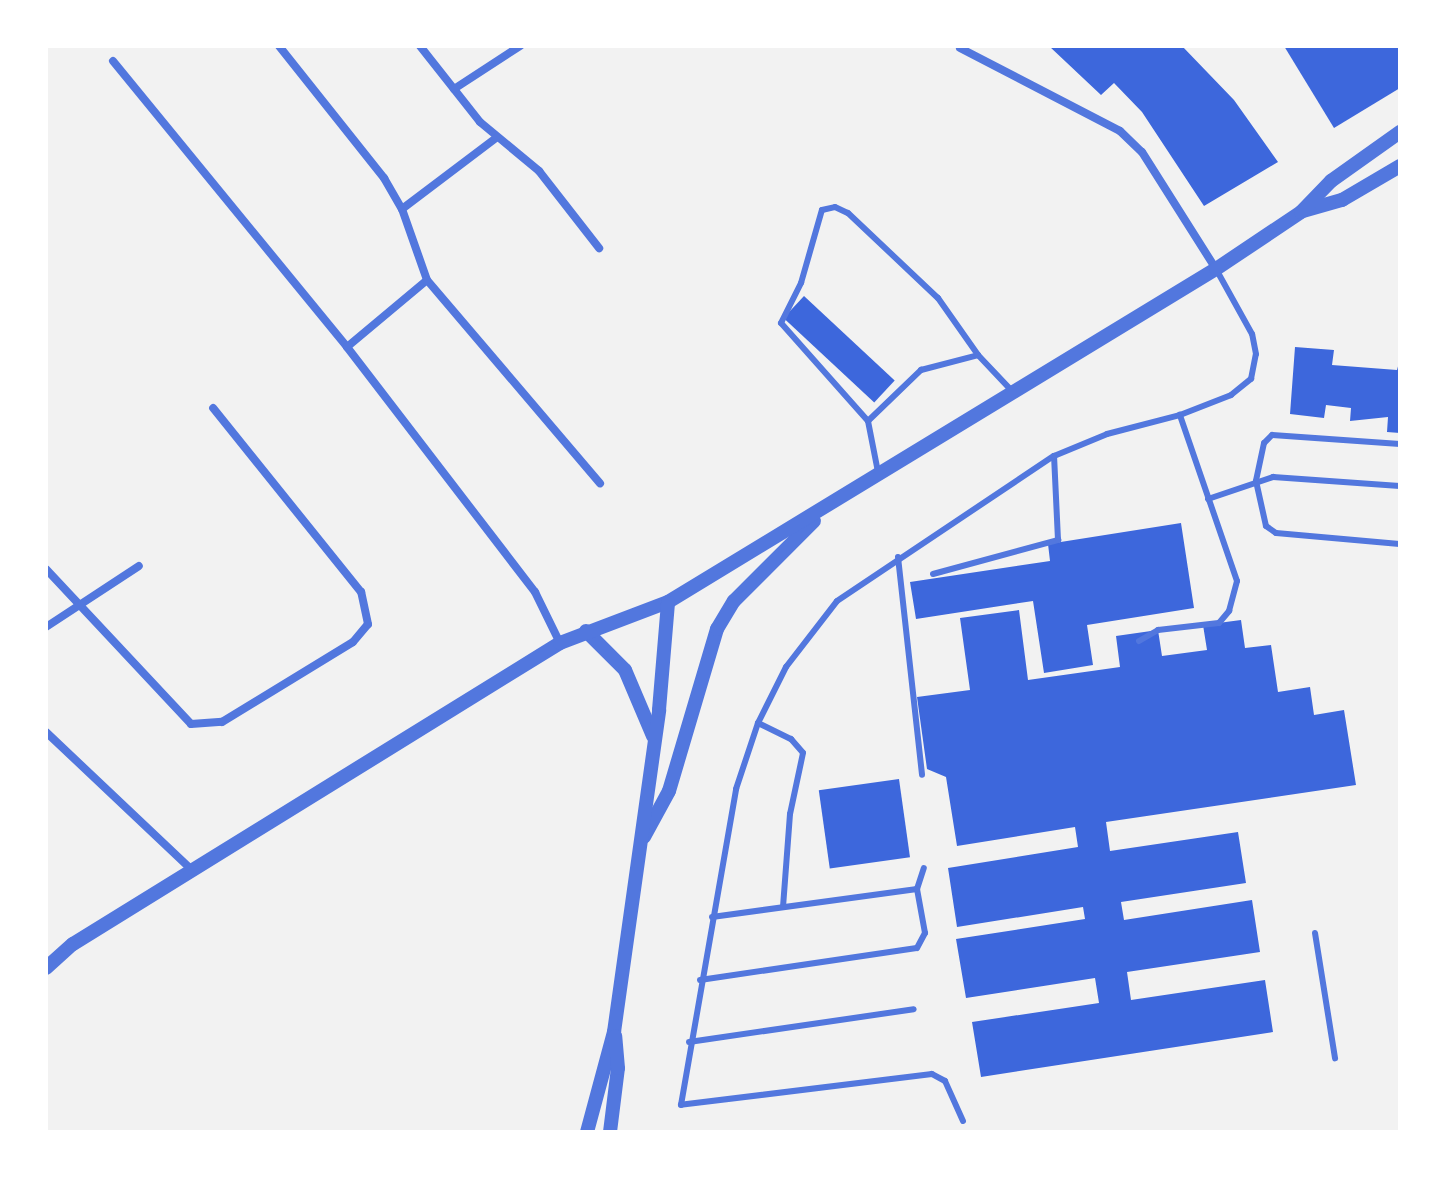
<!DOCTYPE html>
<html>
<head>
<meta charset="utf-8">
<style>
  body { margin:0 }
  #map { position:relative; width:1446px; height:1178px; overflow:hidden; background:#f2f2f2; font-family:Georgia,serif }
  div>[style] { position:absolute }
  [style*='--x'] { left:calc(var(--x)*1px); top:calc(var(--y)*1px); width:calc(var(--w)*1px); rotate:calc(var(--a)*1deg) }
  .building>* { inset:0; background:#3d67dc; transform-origin:0 0 }
  .service>* { height:6px; margin:-3px; padding:0 3px; transform-origin:3px; border-radius:3px; background:#5277de }
  .minor>* { height:8px; margin:-4px; padding:0 4px; transform-origin:4px; border-radius:4px; background:#5277de }
  .tertiary>* { height:14px; margin:-7px; padding:0 7px; transform-origin:7px; border-radius:7px; background:#5277de }
  span { translate:-50% -50%; white-space:nowrap; text-align:center; line-height:1.15; -webkit-text-stroke:8px #fff; paint-order:stroke }
  .frame { position:absolute; inset:0; border:48px solid #fff; pointer-events:none }
</style>
</head>
<body>
<div id="map">
  <div class="building">
    <div style="clip-path:polygon(1049px 46px,1182px 46px,1234px 100px,1278px 162px,1204px 206px,1142px 112px,1114px 83px,1101px 95px)"></div>
    <div style="clip-path:polygon(1284px 46px,1400px 46px,1400px 88px,1334px 128px)"></div>
    <div style="left:804px;top:296px;width:124px;height:30px;rotate:43deg"></div>
    <div style="clip-path:polygon(1295px 347px,1334px 350px,1332px 365px,1397px 370px,1400px 359px,1400px 433px,1387px 432px,1388px 417px,1350px 421px,1351px 408px,1326px 405px,1324px 418px,1290px 414px)"></div>
    <div style="clip-path:polygon(1181px 523px,1194px 608px,1087px 625px,1093px 665px,1044px 673px,1033px 601px,916px 619px,910px 582px,1050px 561px,1048px 544px)"></div>
    <div style="clip-path:polygon(1019px 610px,1028px 680px,1120px 667px,1116px 636px,1158px 630px,1162px 656px,1207px 650px,1203px 625px,1241px 620px,1245px 648px,1271px 645px,1278px 692px,1310px 687px,1314px 715px,1344px 710px,1356px 785px,1106px 822px,1110px 851px,1238px 832px,1246px 883px,1121px 902px,1124px 920px,1252px 900px,1260px 952px,1127px 972px,1131px 1000px,1265px 980px,1273px 1032px,981px 1077px,972px 1022px,1099px 1003px,1095px 978px,966px 998px,956px 939px,1085px 919px,1083px 907px,957px 927px,948px 868px,1078px 847px,1075px 827px,957px 846px,946px 777px,927px 769px,917px 697px,970px 690px,960px 618px)"></div>
    <div style="left:899px;top:779px;width:79px;height:81px;rotate:82deg"></div>
  </div>
  <div class="service">
    <div style="--x:868;--y:421;--w:74;--a:-43.9"></div>
    <div style="--x:921;--y:370;--w:59;--a:-14.7"></div>
    <div style="--x:1400;--y:444;--w:128;--a:-176"></div>
    <div style="--x:1272;--y:435;--w:11;--a:135"></div>
    <div style="--x:1264;--y:443;--w:39;--a:102"></div>
    <div style="--x:1256;--y:481;--w:46;--a:77.5"></div>
    <div style="--x:1266;--y:526;--w:12;--a:35"></div>
    <div style="--x:1276;--y:533;--w:124;--a:5.1"></div>
    <div style="--x:878;--y:472;--w:52;--a:-101.1"></div>
    <div style="--x:868;--y:421;--w:131;--a:-131.6"></div>
    <div style="--x:781;--y:323;--w:45;--a:-63.4"></div>
    <div style="--x:801;--y:283;--w:76;--a:-74"></div>
    <div style="--x:822;--y:210;--w:13;--a:-13"></div>
    <div style="--x:835;--y:207;--w:14;--a:25"></div>
    <div style="--x:848;--y:213;--w:124;--a:43.4"></div>
    <div style="--x:938;--y:298;--w:70;--a:54.9"></div>
    <div style="--x:978;--y:355;--w:50;--a:46.6"></div>
    <div style="--x:1208;--y:499;--w:69;--a:-18.7"></div>
    <div style="--x:1273;--y:477;--w:127;--a:4.1"></div>
    <div style="--x:898;--y:557;--w:219;--a:83.7"></div>
    <div style="--x:933;--y:574;--w:130;--a:-15.2"></div>
    <div style="--x:1058;--y:540;--w:84;--a:-92.7"></div>
    <div style="--x:1139;--y:641;--w:22;--a:-30"></div>
    <div style="--x:1158;--y:630;--w:61;--a:-6.5"></div>
    <div style="--x:1219;--y:623;--w:16;--a:-50"></div>
    <div style="--x:1229;--y:611;--w:31;--a:-75"></div>
    <div style="--x:1237;--y:581;--w:176;--a:-109"></div>
    <div style="--x:758;--y:723;--w:37;--a:26"></div>
    <div style="--x:791;--y:739;--w:18;--a:49"></div>
    <div style="--x:803;--y:753;--w:62;--a:102"></div>
    <div style="--x:790;--y:814;--w:93;--a:94.3"></div>
    <div style="--x:712;--y:917;--w:207;--a:-7.8"></div>
    <div style="--x:1315;--y:933;--w:127;--a:80.9"></div>
    <div style="--x:700;--y:980;--w:219;--a:-8.4"></div>
    <div style="--x:917;--y:948;--w:17;--a:-62"></div>
    <div style="--x:925;--y:933;--w:45;--a:-100.3"></div>
    <div style="--x:917;--y:889;--w:22;--a:-72"></div>
    <div style="--x:689;--y:1042;--w:227;--a:-8.3"></div>
    <div style="--x:963;--y:1121;--w:44;--a:-114.2"></div>
    <div style="--x:945;--y:1081;--w:15;--a:-152"></div>
    <div style="--x:932;--y:1074;--w:253;--a:173"></div>
    <div style="--x:681;--y:1105;--w:321;--a:-80.1"></div>
    <div style="--x:736;--y:789;--w:70;--a:-71.6"></div>
    <div style="--x:758;--y:723;--w:63;--a:-63.4"></div>
    <div style="--x:786;--y:667;--w:83;--a:-52.3"></div>
    <div style="--x:837;--y:601;--w:261;--a:-33.8"></div>
    <div style="--x:1054;--y:456;--w:57;--a:-22.5"></div>
    <div style="--x:1107;--y:434;--w:75;--a:-14.6"></div>
    <div style="--x:1180;--y:415;--w:55;--a:-21.4"></div>
    <div style="--x:1231;--y:395;--w:26;--a:-39"></div>
    <div style="--x:1251;--y:379;--w:25;--a:-79"></div>
    <div style="--x:1256;--y:354;--w:20;--a:-101"></div>
    <div style="--x:1252;--y:334;--w:74;--a:-119"></div>
  </div>
  <div class="minor">
    <div style="--x:279;--y:46;--w:169;--a:51.5"></div>
    <div style="--x:384;--y:178;--w:36;--a:60"></div>
    <div style="--x:402;--y:209;--w:75;--a:70.6"></div>
    <div style="--x:427;--y:280;--w:267;--a:49.6"></div>
    <div style="--x:420;--y:46;--w:97;--a:51.7"></div>
    <div style="--x:480;--y:122;--w:77;--a:39.7"></div>
    <div style="--x:539;--y:171;--w:98;--a:52.1"></div>
    <div style="--x:960;--y:48;--w:180;--a:27.4"></div>
    <div style="--x:1120;--y:131;--w:30;--a:44"></div>
    <div style="--x:1142;--y:152;--w:138;--a:57.7"></div>
    <div style="--x:113;--y:61;--w:370;--a:50.7"></div>
    <div style="--x:347;--y:347;--w:309;--a:52.5"></div>
    <div style="--x:535;--y:592;--w:57;--a:63.9"></div>
    <div style="--x:454;--y:89;--w:79;--a:-33.1"></div>
    <div style="--x:402;--y:209;--w:118;--a:-37.1"></div>
    <div style="--x:347;--y:347;--w:104;--a:-39.9"></div>
    <div style="--x:46;--y:569;--w:212;--a:46.9"></div>
    <div style="--x:191;--y:724;--w:31;--a:-4"></div>
    <div style="--x:222;--y:722;--w:153;--a:-31.4"></div>
    <div style="--x:353;--y:642;--w:23;--a:-50"></div>
    <div style="--x:368;--y:624;--w:33;--a:-102"></div>
    <div style="--x:361;--y:592;--w:236;--a:-128.8"></div>
    <div style="--x:46;--y:627;--w:111;--a:-33.3"></div>
    <div style="--x:46;--y:732;--w:201;--a:43.4"></div>
  </div>
  <div class="tertiary">
    <div style="--x:1303;--y:211;--w:41;--a:-15.8"></div>
    <div style="--x:1342;--y:200;--w:67;--a:-30.4"></div>
    <div style="--x:586;--y:631;--w:55;--a:45"></div>
    <div style="--x:625;--y:670;--w:72;--a:67"></div>
    <div style="--x:644;--y:837;--w:52;--a:-61.5"></div>
    <div style="--x:669;--y:791;--w:169;--a:-73.5"></div>
    <div style="--x:717;--y:629;--w:33;--a:-59"></div>
    <div style="--x:734;--y:601;--w:113;--a:-45"></div>
    <div style="--x:46;--y:968;--w:36;--a:-42"></div>
    <div style="--x:73;--y:944;--w:573;--a:-31.72"></div>
    <div style="--x:560;--y:643;--w:116;--a:-20.8"></div>
    <div style="--x:668;--y:602;--w:641;--a:-31.29"></div>
    <div style="--x:1216;--y:269;--w:102;--a:-33.8"></div>
    <div style="--x:1301;--y:212;--w:43;--a:-45.9"></div>
    <div style="--x:1331;--y:181;--w:85;--a:-35.4"></div>
    <div style="--x:587;--y:1132;--w:104;--a:-74.9"></div>
    <div style="--x:614;--y:1032;--w:325;--a:-82"></div>
    <div style="--x:659;--y:710;--w:108;--a:-85.2"></div>
    <div style="--x:610;--y:1132;--w:64;--a:-82.9"></div>
    <div style="--x:618;--y:1068;--w:32;--a:-95"></div>
  </div>
  <div class="frame"></div>
</div>
</body>
</html>
